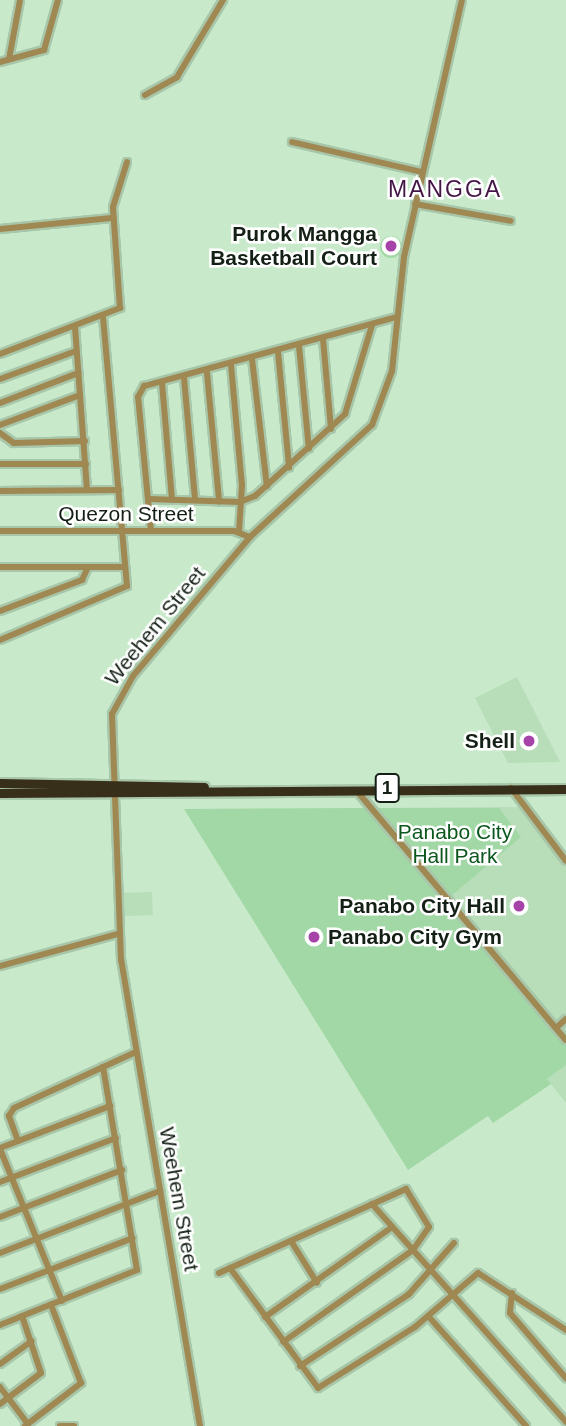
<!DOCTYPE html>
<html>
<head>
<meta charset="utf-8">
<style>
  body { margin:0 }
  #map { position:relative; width:566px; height:1426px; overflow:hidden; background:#c8eaca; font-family:Arial,sans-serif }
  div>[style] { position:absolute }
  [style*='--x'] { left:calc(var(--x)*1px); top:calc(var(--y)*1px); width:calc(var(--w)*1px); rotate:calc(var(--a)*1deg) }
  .built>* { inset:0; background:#b7ddb9; transform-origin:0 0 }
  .green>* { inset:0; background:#a1d8a5 }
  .round { border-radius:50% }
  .roads { filter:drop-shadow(2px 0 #a8c6a9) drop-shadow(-2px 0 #a8c6a9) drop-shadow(0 2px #a8c6a9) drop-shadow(0 -2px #a8c6a9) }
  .minor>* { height:6px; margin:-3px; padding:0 3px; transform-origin:3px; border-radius:3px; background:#a08852 }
  .highway>* { height:9px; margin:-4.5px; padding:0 4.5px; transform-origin:4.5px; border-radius:4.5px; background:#382f1b }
  .dots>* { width:19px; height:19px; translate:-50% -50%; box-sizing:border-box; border:4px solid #fff; border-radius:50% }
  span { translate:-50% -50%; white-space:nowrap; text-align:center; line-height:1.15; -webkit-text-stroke:5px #fff; paint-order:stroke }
  .shield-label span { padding:2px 5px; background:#fff; border:2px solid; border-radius:5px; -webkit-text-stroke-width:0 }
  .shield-label { font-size:19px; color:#142015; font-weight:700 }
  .poi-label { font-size:21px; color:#142015; font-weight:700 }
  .right { translate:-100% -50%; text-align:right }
  .left { translate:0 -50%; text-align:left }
  .street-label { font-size:21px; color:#142015 }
  .park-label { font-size:21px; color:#0b571d }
  .neighbourhood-label { font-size:23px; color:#441546; letter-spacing:2px }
</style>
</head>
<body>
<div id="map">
  <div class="built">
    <div style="clip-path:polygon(517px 677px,560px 762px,508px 763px,475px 698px)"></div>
    <div style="clip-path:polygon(530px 807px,566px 852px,566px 1045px,367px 808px)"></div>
    <div style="left:152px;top:892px;width:23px;height:30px;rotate:88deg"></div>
    <div style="clip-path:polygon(566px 1065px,566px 1103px,547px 1079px)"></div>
  </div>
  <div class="green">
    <div class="round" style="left:380px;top:236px;width:22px;height:22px"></div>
    <div style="clip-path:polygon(367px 808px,566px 1045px,566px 1065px,547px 1079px,551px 1084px,493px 1123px,488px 1116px,408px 1170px,184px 809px)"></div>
    <div style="clip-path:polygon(378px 808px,499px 808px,521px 837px,451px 896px)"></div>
  </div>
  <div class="roads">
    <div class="minor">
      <div style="--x:9;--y:59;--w:60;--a:-79.4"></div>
      <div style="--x:0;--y:62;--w:46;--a:-15.3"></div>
      <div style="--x:44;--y:50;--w:52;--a:-74.4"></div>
      <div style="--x:145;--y:95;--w:37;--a:-29"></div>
      <div style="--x:177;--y:77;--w:90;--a:-59.1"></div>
      <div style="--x:292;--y:142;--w:133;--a:13"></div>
      <div style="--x:415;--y:204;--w:97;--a:10"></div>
      <div style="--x:0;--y:229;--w:114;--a:-5.6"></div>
      <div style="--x:75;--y:327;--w:163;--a:85.8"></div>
      <div style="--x:323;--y:339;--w:90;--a:84.9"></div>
      <div style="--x:299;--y:346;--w:103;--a:84.5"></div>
      <div style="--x:278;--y:352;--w:116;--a:84.5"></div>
      <div style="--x:0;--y:354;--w:129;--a:-21"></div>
      <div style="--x:120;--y:308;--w:101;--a:-94"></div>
      <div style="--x:113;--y:207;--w:47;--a:-72.7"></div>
      <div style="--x:252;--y:359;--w:128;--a:83.3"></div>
      <div style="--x:231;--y:365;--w:121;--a:84.8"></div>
      <div style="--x:242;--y:485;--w:46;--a:93.7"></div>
      <div style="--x:207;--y:373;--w:129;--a:84.6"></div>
      <div style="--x:184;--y:378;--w:122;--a:84.8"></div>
      <div style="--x:0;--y:379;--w:81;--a:-20.2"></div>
      <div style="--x:162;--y:383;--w:117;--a:85.1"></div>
      <div style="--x:0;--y:403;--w:84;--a:-21"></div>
      <div style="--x:0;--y:425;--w:85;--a:-20.6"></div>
      <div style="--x:0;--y:433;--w:17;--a:36"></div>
      <div style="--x:14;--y:443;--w:71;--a:-1.6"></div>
      <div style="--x:0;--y:464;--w:86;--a:0"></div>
      <div style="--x:0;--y:491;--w:119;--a:-0.5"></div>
      <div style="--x:148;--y:499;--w:92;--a:1.9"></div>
      <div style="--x:240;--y:502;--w:16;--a:-22"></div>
      <div style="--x:255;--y:496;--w:122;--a:-42.3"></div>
      <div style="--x:345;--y:414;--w:93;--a:-73.1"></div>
      <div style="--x:0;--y:531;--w:234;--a:0"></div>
      <div style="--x:234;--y:531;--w:17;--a:21"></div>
      <div style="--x:151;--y:531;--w:135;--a:-95.5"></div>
      <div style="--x:138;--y:397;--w:13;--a:-61"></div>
      <div style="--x:144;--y:386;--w:262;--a:-15.3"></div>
      <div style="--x:0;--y:567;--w:125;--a:0"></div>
      <div style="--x:0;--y:611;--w:88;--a:-20.7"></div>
      <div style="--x:82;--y:580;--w:14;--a:-65"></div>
      <div style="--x:0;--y:640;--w:138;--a:-23"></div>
      <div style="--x:127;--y:586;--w:271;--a:-95.1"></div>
      <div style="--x:511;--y:788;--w:91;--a:53"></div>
      <div style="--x:356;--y:790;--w:326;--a:50"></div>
      <div style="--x:0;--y:966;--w:122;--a:-15.2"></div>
      <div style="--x:556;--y:1028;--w:13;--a:-42"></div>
      <div style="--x:18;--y:1141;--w:27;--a:-110"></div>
      <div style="--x:9;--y:1116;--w:9;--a:-58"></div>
      <div style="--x:14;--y:1108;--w:134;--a:-24.7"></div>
      <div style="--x:0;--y:1148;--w:118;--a:-20.9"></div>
      <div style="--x:0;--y:1149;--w:164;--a:67.8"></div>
      <div style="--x:0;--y:1182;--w:124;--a:-20.8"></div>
      <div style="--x:372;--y:1204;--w:292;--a:48.3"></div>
      <div style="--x:0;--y:1217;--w:131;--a:-21.1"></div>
      <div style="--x:291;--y:1241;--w:49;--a:58.2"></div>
      <div style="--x:0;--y:1253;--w:172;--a:-21.2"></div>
      <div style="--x:230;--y:1268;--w:149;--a:53.7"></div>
      <div style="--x:318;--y:1388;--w:115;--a:-32.2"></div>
      <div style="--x:415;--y:1327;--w:83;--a:-40.6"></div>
      <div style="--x:478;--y:1273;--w:105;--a:32.9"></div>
      <div style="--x:219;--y:1273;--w:205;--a:-24.2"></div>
      <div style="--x:406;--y:1189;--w:44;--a:58.8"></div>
      <div style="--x:429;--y:1227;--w:28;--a:125"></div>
      <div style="--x:413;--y:1250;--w:159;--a:144.7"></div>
      <div style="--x:0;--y:1289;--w:142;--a:-21"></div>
      <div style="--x:512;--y:1293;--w:20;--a:96"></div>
      <div style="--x:510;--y:1313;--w:86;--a:49.3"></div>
      <div style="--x:265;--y:1317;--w:156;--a:-35.3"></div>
      <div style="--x:429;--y:1317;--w:146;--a:48.3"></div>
      <div style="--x:0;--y:1325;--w:24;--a:-22"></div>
      <div style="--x:0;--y:1364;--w:39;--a:-36"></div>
      <div style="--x:300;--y:1366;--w:131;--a:-33.4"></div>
      <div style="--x:409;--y:1294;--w:68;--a:-48.6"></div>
      <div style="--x:0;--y:1387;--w:46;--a:52.9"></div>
      <div style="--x:0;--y:1404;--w:51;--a:-37.1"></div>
      <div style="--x:41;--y:1373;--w:60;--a:-108.4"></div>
      <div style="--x:22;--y:1316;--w:124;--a:-21.8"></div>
      <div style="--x:137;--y:1270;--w:206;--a:-99.5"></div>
      <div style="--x:25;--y:1426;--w:71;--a:-37.5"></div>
      <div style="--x:81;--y:1383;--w:84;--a:-111"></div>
      <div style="--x:60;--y:1426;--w:14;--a:0"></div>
      <div style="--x:200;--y:1426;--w:473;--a:-99.6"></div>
      <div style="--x:121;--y:960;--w:246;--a:-92.1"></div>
      <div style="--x:112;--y:714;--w:43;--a:-61.1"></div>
      <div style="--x:133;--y:676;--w:182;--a:-49.9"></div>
      <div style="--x:250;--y:537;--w:166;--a:-42.6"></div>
      <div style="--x:372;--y:425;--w:58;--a:-69.7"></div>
      <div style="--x:392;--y:371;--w:115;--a:-84"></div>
      <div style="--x:404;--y:257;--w:263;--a:-77.3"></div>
    </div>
    <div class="highway">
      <div style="--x:0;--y:783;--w:204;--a:1.1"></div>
      <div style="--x:0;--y:793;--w:566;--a:-0.4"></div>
    </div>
  </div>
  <div class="dots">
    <div style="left:391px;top:246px;background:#a543a9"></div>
    <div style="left:529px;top:741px;background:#a543a9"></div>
    <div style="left:519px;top:906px;background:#a543a9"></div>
    <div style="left:314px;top:937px;background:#a543a9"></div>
  </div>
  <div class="shield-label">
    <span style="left:387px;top:788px">1</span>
  </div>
  <div class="poi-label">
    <span class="right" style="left:377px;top:246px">Purok Mangga<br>Basketball Court</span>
    <span class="right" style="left:515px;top:741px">Shell</span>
    <span class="right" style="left:505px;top:906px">Panabo City Hall</span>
    <span class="left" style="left:328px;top:937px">Panabo City Gym</span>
  </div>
  <div class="street-label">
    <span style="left:126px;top:514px">Quezon Street</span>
    <span style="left:155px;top:626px;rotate:-51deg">Weehem Street</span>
    <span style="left:179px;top:1199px;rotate:80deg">Weehem Street</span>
  </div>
  <div class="park-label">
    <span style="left:455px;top:844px">Panabo City<br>Hall Park</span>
  </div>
  <div class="neighbourhood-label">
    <span style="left:445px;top:189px">MANGGA</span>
  </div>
</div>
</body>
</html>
